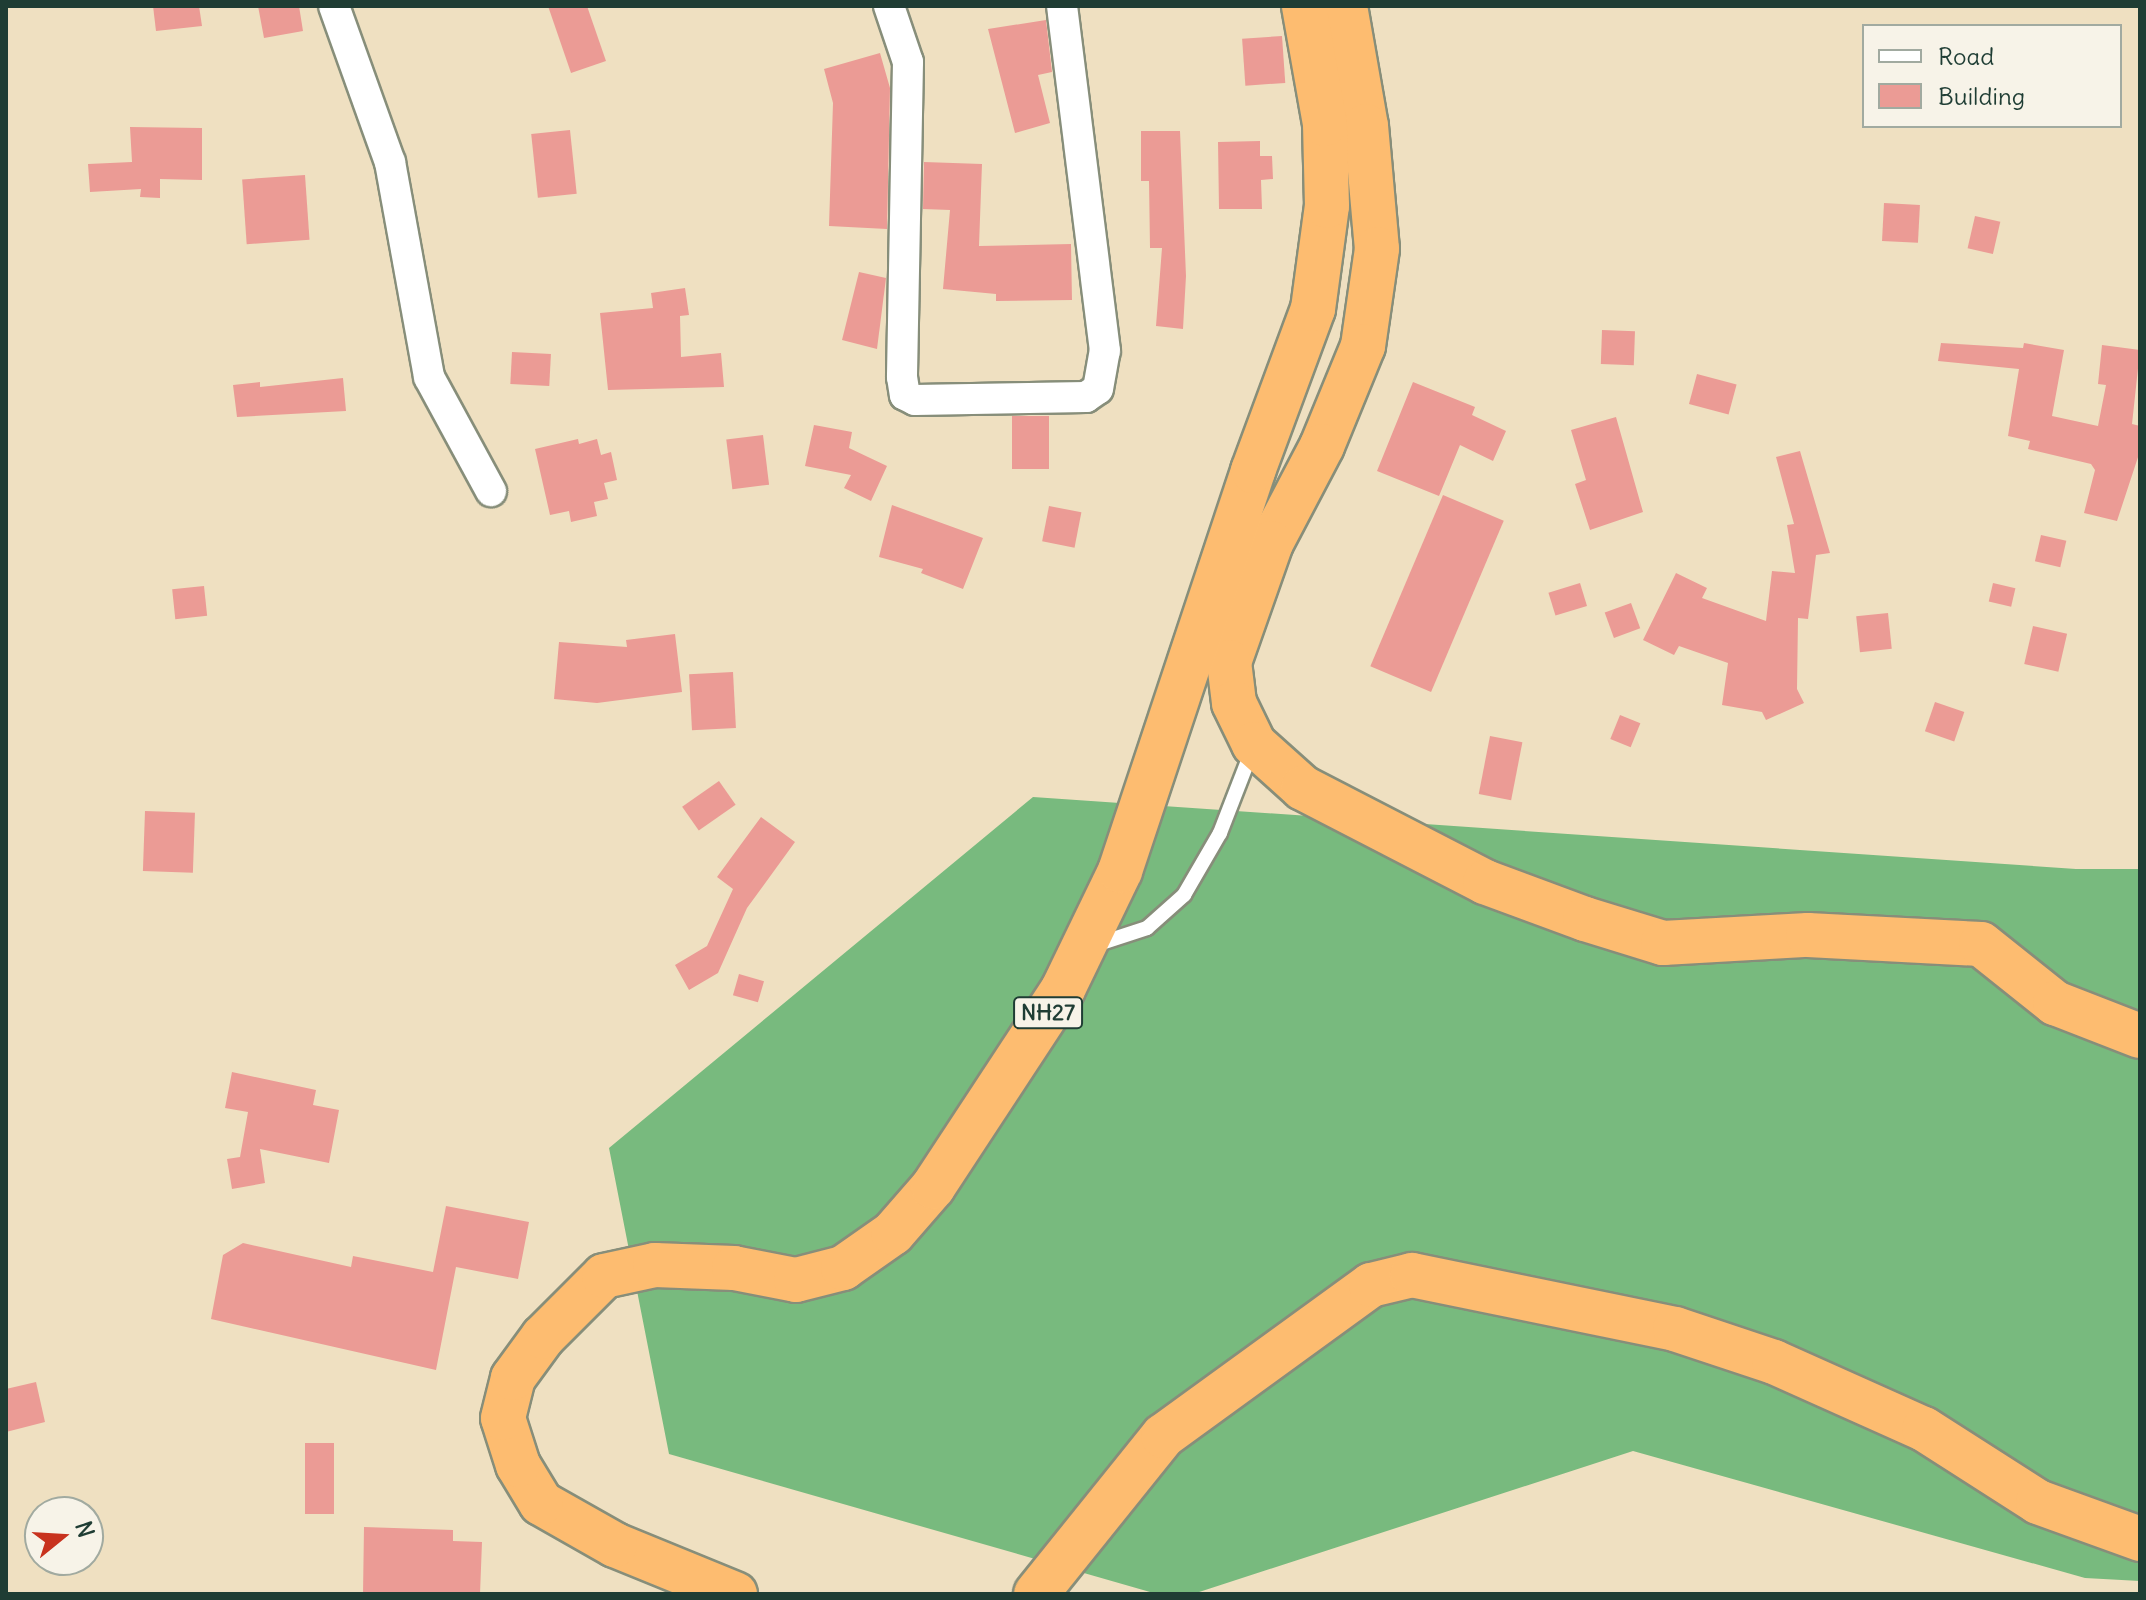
<!DOCTYPE html>
<html>
<head>
<meta charset="utf-8">
<style>
  body { margin:0 }
  #map { position:relative; width:2146px; height:1600px; overflow:hidden; background:#efe0c1; font-family:Delius,sans-serif }
  div>[style] { position:absolute }
  [style*='--x'] { left:calc(var(--x)*1px); top:calc(var(--y)*1px); width:calc(var(--w)*1px); rotate:calc(var(--a)*1deg) }
  .forest>* { inset:0; background:#78ba7e }
  .building>* { inset:0; background:#eb9b95; transform-origin:0 0 }
  .roads { filter:drop-shadow(2px 0 #878e7a) drop-shadow(-2px 0 #878e7a) drop-shadow(0 2px #878e7a) drop-shadow(0 -2px #878e7a) }
  .service>* { height:14px; margin:-7px; padding:0 7px; transform-origin:7px; border-radius:7px; background:#fff }
  .minor>* { height:30px; margin:-15px; padding:0 15px; transform-origin:15px; border-radius:15px; background:#fff }
  .trunk>* { height:44px; margin:-22px; padding:0 22px; transform-origin:22px; border-radius:22px; background:#fdbc70 }
  span { translate:-50% -50%; white-space:nowrap; text-align:center; line-height:1.15; -webkit-text-stroke:8px #f7f3e8; paint-order:stroke }
  .shield-label span { padding:2px 6px; background:#f7f3e8; border:2px solid; border-radius:6px; -webkit-text-stroke-width:0 }
  .shield-label { font-size:22px; color:#1f3d34; font-weight:700 }
  .frame { position:absolute; inset:0; border:8px solid #1f3d34; pointer-events:none }
  .legend { position:absolute; left:1862px; top:24px; width:260px; height:104px; box-sizing:border-box; background:#f7f3e8; border:2px solid #a1aaa0; margin:0; padding:10px 14px; list-style:none; font-size:24px; color:#1f3d34 }
  .legend li { display:flex; align-items:center; gap:16px; height:40px }
  .legend b { width:40px; border:2px solid #a1aaa0 }
  .north { position:absolute; left:24px; top:1496px; width:80px; height:80px; box-sizing:border-box; background:#f7f3e8; border:2px solid #a1aaa0; border-radius:50%; rotate:72deg; font-size:22px; font-weight:700; line-height:32px; text-align:center; color:#1f3d34 }
  .north::after { content:''; display:block; margin:auto; width:28px; height:36px; background:#c8321e; clip-path:polygon(50% 0,100% 100%,50% 72%,0 100%) }
</style>
</head>
<body>
<div id="map">
  <div class="forest">
    <div style="clip-path:polygon(1033px 797px,2076px 869px,2140px 869px,2140px 1581px,2085px 1578px,1633px 1451px,1193px 1594px,1157px 1594px,669px 1454px,609px 1148px)"></div>
  </div>
  <div class="building">
    <div style="clip-path:polygon(153px 6px,199px 6px,202px 26px,156px 31px)"></div>
    <div style="clip-path:polygon(258px 6px,299px 6px,303px 31px,264px 38px)"></div>
    <div style="clip-path:polygon(548px 6px,587px 6px,606px 61px,571px 73px)"></div>
    <div style="clip-path:polygon(1046px 20px,1052px 72px,1038px 75px,1050px 123px,1015px 133px,988px 29px)"></div>
    <div style="left:1282px;top:36px;width:47px;height:40px;rotate:86deg"></div>
    <div style="clip-path:polygon(880px 53px,890px 88px,887px 229px,829px 226px,833px 103px,824px 69px)"></div>
    <div style="clip-path:polygon(130px 127px,202px 128px,202px 180px,160px 179px,160px 198px,140px 197px,141px 189px,90px 192px,88px 164px,132px 162px)"></div>
    <div style="left:570px;top:130px;width:64px;height:39px;rotate:84deg"></div>
    <div style="clip-path:polygon(1141px 131px,1180px 131px,1186px 276px,1183px 329px,1156px 326px,1162px 248px,1150px 248px,1149px 181px,1141px 181px)"></div>
    <div style="clip-path:polygon(1260px 141px,1260px 156px,1272px 156px,1273px 179px,1261px 180px,1262px 209px,1219px 209px,1218px 142px)"></div>
    <div style="clip-path:polygon(924px 162px,982px 164px,979px 246px,1071px 244px,1072px 300px,996px 301px,996px 294px,943px 289px,950px 210px,923px 209px)"></div>
    <div style="left:305px;top:175px;width:65px;height:63px;rotate:86deg"></div>
    <div style="left:1884px;top:203px;width:36px;height:38px;rotate:3deg"></div>
    <div style="left:1975px;top:216px;width:26px;height:33px;rotate:13deg"></div>
    <div style="clip-path:polygon(859px 272px,886px 278px,877px 349px,842px 340px)"></div>
    <div style="clip-path:polygon(685px 288px,689px 315px,680px 316px,681px 357px,721px 353px,724px 387px,608px 390px,600px 313px,653px 308px,651px 293px)"></div>
    <div style="left:1602px;top:330px;width:33px;height:34px;rotate:2deg"></div>
    <div style="clip-path:polygon(1941px 343px,2023px 348px,2024px 343px,2064px 350px,2052px 416px,2098px 426px,2106px 385px,2098px 384px,2102px 345px,2140px 350px,2132px 424px,2140px 426px,2140px 451px,2117px 521px,2084px 513px,2095px 470px,2091px 464px,2028px 449px,2030px 441px,2008px 436px,2019px 369px,1938px 361px)"></div>
    <div style="left:512px;top:352px;width:39px;height:32px;rotate:3deg"></div>
    <div style="left:1697px;top:374px;width:41px;height:31px;rotate:15deg"></div>
    <div style="clip-path:polygon(343px 378px,346px 411px,237px 417px,233px 385px,260px 382px,260px 387px)"></div>
    <div style="clip-path:polygon(1413px 382px,1475px 407px,1472px 415px,1506px 431px,1493px 461px,1460px 445px,1439px 496px,1377px 471px)"></div>
    <div style="left:1012px;top:416px;width:37px;height:53px"></div>
    <div style="clip-path:polygon(1616px 417px,1643px 512px,1590px 530px,1575px 484px,1586px 480px,1571px 430px)"></div>
    <div style="clip-path:polygon(814px 425px,852px 432px,849px 448px,887px 466px,871px 501px,844px 488px,851px 475px,805px 466px)"></div>
    <div style="left:763px;top:435px;width:50px;height:37px;rotate:83deg"></div>
    <div style="clip-path:polygon(578px 439px,579px 444px,597px 439px,601px 455px,611px 452px,617px 480px,604px 483px,608px 499px,594px 502px,597px 516px,571px 522px,569px 511px,550px 515px,535px 449px)"></div>
    <div style="clip-path:polygon(1800px 451px,1830px 553px,1816px 555px,1808px 619px,1798px 618px,1797px 689px,1804px 703px,1766px 720px,1762px 712px,1722px 705px,1728px 663px,1679px 646px,1674px 655px,1643px 640px,1676px 573px,1707px 588px,1702px 598px,1766px 621px,1772px 571px,1795px 573px,1787px 525px,1794px 524px,1776px 457px)"></div>
    <div style="left:1443px;top:495px;width:66px;height:186px;rotate:23deg"></div>
    <div style="clip-path:polygon(892px 505px,983px 538px,963px 589px,921px 573px,923px 569px,879px 557px)"></div>
    <div style="left:1049px;top:506px;width:33px;height:36px;rotate:11deg"></div>
    <div style="left:2041px;top:535px;width:26px;height:27px;rotate:13deg"></div>
    <div style="left:1580px;top:583px;width:24px;height:33px;rotate:73deg"></div>
    <div style="left:1993px;top:583px;width:23px;height:19px;rotate:13deg"></div>
    <div style="left:204px;top:586px;width:30px;height:32px;rotate:84deg"></div>
    <div style="left:1631px;top:603px;width:27px;height:28px;rotate:70deg"></div>
    <div style="left:1888px;top:613px;width:36px;height:32px;rotate:84deg"></div>
    <div style="left:2033px;top:626px;width:35px;height:39px;rotate:13deg"></div>
    <div style="clip-path:polygon(675px 634px,682px 692px,597px 703px,554px 699px,559px 642px,627px 647px,626px 640px)"></div>
    <div style="left:733px;top:672px;width:56px;height:44px;rotate:87deg"></div>
    <div style="left:1935px;top:702px;width:31px;height:31px;rotate:19deg"></div>
    <div style="left:1620px;top:715px;width:22px;height:26px;rotate:22deg"></div>
    <div style="left:1490px;top:736px;width:33px;height:59px;rotate:11deg"></div>
    <div style="left:719px;top:781px;width:29px;height:45px;rotate:55deg"></div>
    <div style="left:145px;top:811px;width:50px;height:60px;rotate:2deg"></div>
    <div style="clip-path:polygon(761px 817px,795px 842px,747px 908px,718px 973px,689px 990px,675px 965px,707px 946px,733px 889px,717px 877px)"></div>
    <div style="left:739px;top:974px;width:26px;height:22px;rotate:16deg"></div>
    <div style="clip-path:polygon(232px 1072px,316px 1090px,313px 1105px,339px 1110px,329px 1163px,260px 1149px,265px 1183px,232px 1189px,227px 1159px,240px 1157px,248px 1112px,225px 1108px)"></div>
    <div style="clip-path:polygon(446px 1206px,529px 1222px,518px 1279px,456px 1267px,436px 1370px,211px 1319px,223px 1255px,243px 1243px,351px 1267px,353px 1256px,433px 1272px)"></div>
    <div style="clip-path:polygon(36px 1382px,45px 1422px,6px 1432px,6px 1389px)"></div>
    <div style="left:305px;top:1443px;width:29px;height:71px"></div>
    <div style="clip-path:polygon(364px 1527px,453px 1530px,453px 1541px,482px 1542px,480px 1594px,363px 1594px)"></div>
  </div>
  <div class="roads">
    <div class="service">
      <div style="--x:1092;--y:946;--w:58;--a:-18.1"></div>
      <div style="--x:1147;--y:928;--w:50;--a:-41.7"></div>
      <div style="--x:1184;--y:895;--w:72;--a:-59.9"></div>
      <div style="--x:1220;--y:833;--w:91;--a:-68.8"></div>
    </div>
    <div class="minor">
      <div style="--x:334;--y:6;--w:166;--a:70.3"></div>
      <div style="--x:390;--y:162;--w:219;--a:79.7"></div>
      <div style="--x:429;--y:377;--w:130;--a:61.5"></div>
      <div style="--x:889;--y:6;--w:59;--a:71.3"></div>
      <div style="--x:908;--y:62;--w:315;--a:91.1"></div>
      <div style="--x:902;--y:377;--w:18;--a:81"></div>
      <div style="--x:905;--y:395;--w:11;--a:27"></div>
      <div style="--x:915;--y:400;--w:171;--a:-1"></div>
      <div style="--x:1086;--y:397;--w:14;--a:-34"></div>
      <div style="--x:1098;--y:389;--w:39;--a:-80"></div>
      <div style="--x:1105;--y:351;--w:348;--a:-97.1"></div>
    </div>
    <div class="trunk">
      <div style="--x:1345;--y:6;--w:122;--a:80.1"></div>
      <div style="--x:1366;--y:126;--w:123;--a:84.9"></div>
      <div style="--x:1377;--y:249;--w:98;--a:98.2"></div>
      <div style="--x:1363;--y:346;--w:108;--a:112.3"></div>
      <div style="--x:1322;--y:446;--w:110;--a:117.7"></div>
      <div style="--x:1271;--y:543;--w:126;--a:109.4"></div>
      <div style="--x:1229;--y:662;--w:41;--a:83"></div>
      <div style="--x:1234;--y:703;--w:46;--a:64"></div>
      <div style="--x:1254;--y:744;--w:66;--a:41.9"></div>
      <div style="--x:1303;--y:788;--w:205;--a:27.3"></div>
      <div style="--x:1485;--y:882;--w:107;--a:20.3"></div>
      <div style="--x:1585;--y:919;--w:82;--a:17.1"></div>
      <div style="--x:1663;--y:943;--w:145;--a:-3.2"></div>
      <div style="--x:1808;--y:935;--w:173;--a:3"></div>
      <div style="--x:1981;--y:944;--w:95;--a:38.6"></div>
      <div style="--x:2055;--y:1003;--w:91;--a:21.2"></div>
      <div style="--x:735;--y:1594;--w:130;--a:-157.8"></div>
      <div style="--x:615;--y:1545;--w:85;--a:-150.4"></div>
      <div style="--x:541;--y:1503;--w:44;--a:-121.2"></div>
      <div style="--x:518;--y:1465;--w:49;--a:-107.7"></div>
      <div style="--x:503;--y:1418;--w:41;--a:-76"></div>
      <div style="--x:513;--y:1378;--w:51;--a:-53.8"></div>
      <div style="--x:543;--y:1337;--w:86;--a:-45"></div>
      <div style="--x:604;--y:1276;--w:52;--a:-12.2"></div>
      <div style="--x:655;--y:1265;--w:79;--a:2.2"></div>
      <div style="--x:734;--y:1268;--w:63;--a:11"></div>
      <div style="--x:796;--y:1280;--w:49;--a:-14.3"></div>
      <div style="--x:843;--y:1268;--w:61;--a:-35"></div>
      <div style="--x:893;--y:1233;--w:61;--a:-49"></div>
      <div style="--x:933;--y:1187;--w:237;--a:-56.7"></div>
      <div style="--x:1063;--y:989;--w:131;--a:-64.2"></div>
      <div style="--x:1120;--y:871;--w:422;--a:-71.6"></div>
      <div style="--x:1253;--y:471;--w:173;--a:-69.7"></div>
      <div style="--x:1313;--y:309;--w:104;--a:-82.3"></div>
      <div style="--x:1327;--y:206;--w:82;--a:-91.4"></div>
      <div style="--x:1325;--y:124;--w:120;--a:-100.1"></div>
      <div style="--x:1036;--y:1594;--w:203;--a:-51.2"></div>
      <div style="--x:1163;--y:1436;--w:257;--a:-36"></div>
      <div style="--x:1371;--y:1285;--w:42;--a:-13.7"></div>
      <div style="--x:1412;--y:1275;--w:268;--a:11.6"></div>
      <div style="--x:1675;--y:1329;--w:104;--a:18.4"></div>
      <div style="--x:1774;--y:1362;--w:164;--a:24.1"></div>
      <div style="--x:1924;--y:1429;--w:135;--a:32.6"></div>
      <div style="--x:2038;--y:1502;--w:109;--a:19.9"></div>
    </div>
  </div>
  <div class="shield-label">
    <span style="left:1048px;top:1013px">NH27</span>
  </div>
  <div class="frame"></div>
  <ul class="legend">
  <li><b style="height:10px;background:#fff"></b>Road</li>
  <li><b style="height:22px;background:#eb9b95"></b>Building</li>
  </ul>
  <div class="north">N</div>
</div>
</body>
</html>
